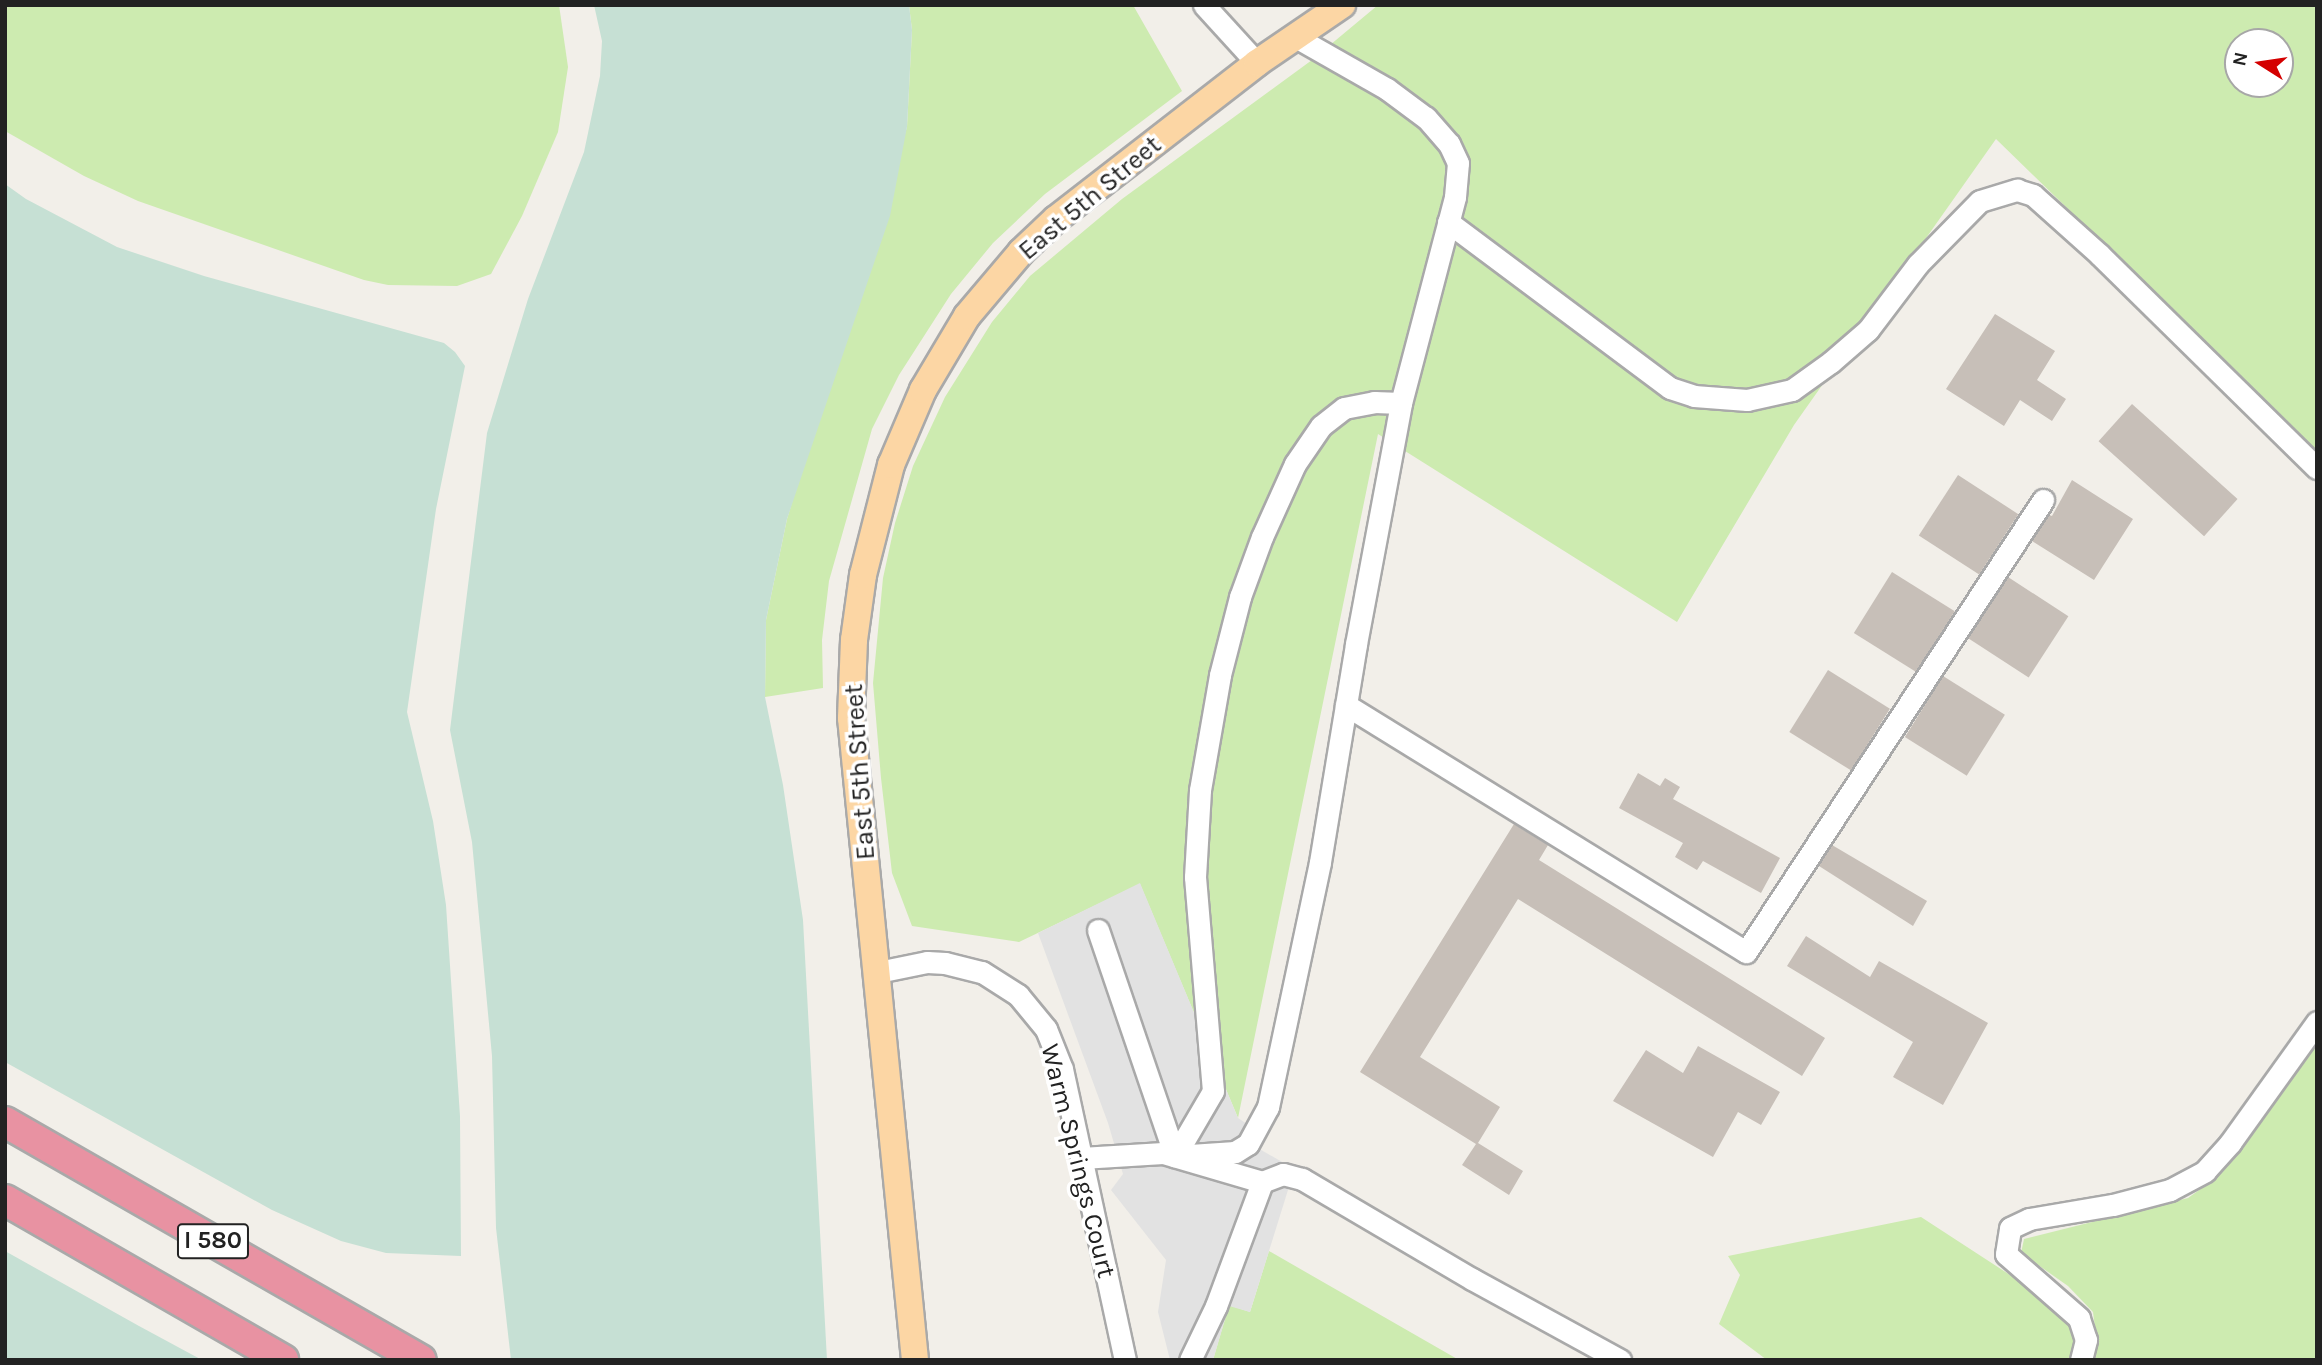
<!DOCTYPE html>
<html>
<head>
<meta charset="utf-8">
<style>
  body { margin:0 }
  #map { position:relative; width:2322px; height:1365px; overflow:hidden; background:#f2efe9; font-family:Karla,sans-serif }
  div>[style] { position:absolute }
  [style*='--x'] { left:calc(var(--x)*1px); top:calc(var(--y)*1px); width:calc(var(--w)*1px); rotate:calc(var(--a)*1deg) }
  .grass>* { inset:0; background:#cdebb0 }
  .wetland>* { inset:0; background:#c6e0d4 }
  .parking>* { inset:0; background:#e2e2e2 }
  .building>* { inset:0; background:#c7bfb8; transform-origin:0 0 }
  .roads { filter:drop-shadow(2px 0 #a9a9a9) drop-shadow(-2px 0 #a9a9a9) drop-shadow(0 2px #a9a9a9) drop-shadow(0 -2px #a9a9a9) }
  .minor>* { height:21px; margin:-10.5px; padding:0 10.5px; transform-origin:10.5px; border-radius:10.5px; background:#fff }
  .major>* { height:26px; margin:-13px; padding:0 13px; transform-origin:13px; border-radius:13px; background:#fcd6a4 }
  .highway>* { height:30px; margin:-15px; padding:0 15px; transform-origin:15px; border-radius:15px; background:#e892a2 }
  span { translate:-50% -50%; white-space:nowrap; text-align:center; line-height:1.15; -webkit-text-stroke:7px #fff; paint-order:stroke }
  .shield-label span { padding:2px 5px; background:#fff; border:2px solid; border-radius:5px; -webkit-text-stroke-width:0 }
  .shield-label { font-size:24px; color:#222; font-weight:700 }
  .street-label { font-size:26px; color:#222 }
  .frame { position:absolute; inset:0; border:7px solid #222; pointer-events:none }
  .north { position:absolute; left:2224px; top:28px; width:70px; height:70px; box-sizing:border-box; background:#fff; border:2px solid #a7a7a7; border-radius:50%; rotate:282deg; font-size:19px; font-weight:700; line-height:28px; text-align:center; color:#222 }
  .north::after { content:''; display:block; margin:auto; width:24px; height:32px; background:#d40000; clip-path:polygon(50% 0,100% 100%,50% 72%,0 100%) }
</style>
</head>
<body>
<div id="map">
  <div class="grass">
    <div style="clip-path:polygon(5px 5px,559px 5px,568px 67px,558px 132px,522px 216px,491px 274px,457px 286px,388px 285px,364px 280px,138px 201px,84px 176px,5px 131px)"></div>
    <div style="clip-path:polygon(909px 5px,1133px 5px,1182px 91px,1045px 194px,993px 243px,951px 294px,899px 375px,872px 429px,829px 581px,822px 640px,823px 688px,765px 697px,766px 620px,787px 519px,907px 127px,912px 30px)"></div>
    <div style="clip-path:polygon(evenodd,1378px 5px,2317px 5px,2317px 451px,1996px 139px,1794px 425px,1677px 622px,1378px 434px,1238px 1118px,1140px 884px,1019px 942px,912px 926px,892px 873px,881px 778px,873px 683px,883px 578px,895px 523px,913px 466px,945px 397px,992px 322px,1030px 276px,1122px 199px,1312px 60px,1378px 5px,2238px 42px,2280px 42px,2280px 84px,2238px 84px,2238px 42px)"></div>
    <div style="clip-path:polygon(2317px 1042px,2317px 1360px,2088px 1360px,2096px 1336px,2093px 1312px,2068px 1286px,2021px 1253px,2024px 1239px,2188px 1198px,2209px 1183px,2241px 1145px)"></div>
    <div style="clip-path:polygon(1921px 1217px,2050px 1301px,2075px 1334px,2071px 1360px,1767px 1360px,1719px 1324px,1740px 1275px,1728px 1256px)"></div>
    <div style="clip-path:polygon(1269px 1251px,1459px 1360px,1213px 1360px,1229px 1305px,1250px 1312px)"></div>
  </div>
  <div class="wetland">
    <div style="clip-path:polygon(594px 5px,909px 5px,912px 30px,907px 127px,890px 216px,787px 519px,766px 620px,765px 697px,783px 785px,803px 920px,827px 1360px,511px 1360px,496px 1228px,492px 1056px,472px 842px,450px 730px,487px 433px,528px 299px,584px 152px,600px 76px,602px 41px)"></div>
    <div style="clip-path:polygon(5px 184px,26px 199px,117px 247px,204px 276px,444px 343px,455px 352px,465px 366px,436px 509px,407px 712px,433px 821px,446px 905px,460px 1116px,461px 1256px,386px 1253px,341px 1241px,272px 1210px,5px 1062px)"></div>
    <div style="clip-path:polygon(5px 1251px,139px 1326px,202px 1360px,5px 1360px)"></div>
  </div>
  <div class="parking">
    <div style="clip-path:polygon(1140px 883px,1238px 1118px,1262px 1134px,1256px 1147px,1298px 1171px,1288px 1190px,1250px 1312px,1229px 1306px,1213px 1360px,1170px 1360px,1158px 1312px,1166px 1260px,1111px 1190px,1123px 1174px,1108px 1123px,1038px 933px)"></div>
  </div>
  <div class="building">
    <div style="clip-path:polygon(1995px 314px,2055px 351px,2037px 380px,2066px 399px,2052px 421px,2020px 400px,2004px 426px,1946px 389px)"></div>
    <div style="left:2132px;top:404px;width:142px;height:50px;rotate:42deg"></div>
    <div style="left:1958px;top:475px;width:72px;height:72px;rotate:33deg"></div>
    <div style="clip-path:polygon(2072px 480px,2133px 519px,2094px 580px,2032px 541px,2049px 515px,2052px 516px)"></div>
    <div style="left:1892px;top:572px;width:74px;height:72px;rotate:32deg"></div>
    <div style="left:2008px;top:577px;width:72px;height:73px;rotate:33deg"></div>
    <div style="left:1828px;top:670px;width:73px;height:73px;rotate:32deg"></div>
    <div style="left:1943px;top:676px;width:73px;height:72px;rotate:32deg"></div>
    <div style="clip-path:polygon(1638px 773px,1660px 786px,1665px 778px,1680px 787px,1673px 799px,1780px 858px,1761px 893px,1703px 861px,1697px 870px,1675px 857px,1683px 843px,1619px 808px)"></div>
    <div style="clip-path:polygon(1514px 824px,1548px 845px,1539px 860px,1825px 1038px,1802px 1076px,1518px 899px,1420px 1057px,1500px 1107px,1478px 1143px,1523px 1171px,1509px 1195px,1462px 1165px,1476px 1144px,1360px 1072px)"></div>
    <div style="clip-path:polygon(1832px 845px,1927px 901px,1913px 926px,1819px 866px)"></div>
    <div style="clip-path:polygon(1806px 936px,1870px 977px,1879px 961px,1988px 1023px,1943px 1105px,1893px 1077px,1913px 1042px,1787px 966px)"></div>
    <div style="clip-path:polygon(1698px 1046px,1780px 1092px,1761px 1125px,1738px 1112px,1713px 1157px,1613px 1101px,1646px 1050px,1683px 1073px)"></div>
  </div>
  <div class="roads">
    <div class="minor">
      <div style="--x:1204;--y:5;--w:79;--a:47.6"></div>
      <div style="--x:1448;--y:222;--w:277;--a:36.8"></div>
      <div style="--x:1670;--y:388;--w:25;--a:18"></div>
      <div style="--x:1694;--y:396;--w:53;--a:4.3"></div>
      <div style="--x:1747;--y:400;--w:46;--a:-12.5"></div>
      <div style="--x:1792;--y:390;--w:48;--a:-35.7"></div>
      <div style="--x:1831;--y:362;--w:49;--a:-40.9"></div>
      <div style="--x:1868;--y:330;--w:83;--a:-52.9"></div>
      <div style="--x:1918;--y:264;--w:88;--a:-45.5"></div>
      <div style="--x:1980;--y:201;--w:39;--a:-17"></div>
      <div style="--x:2017;--y:190;--w:17;--a:17"></div>
      <div style="--x:2033;--y:195;--w:90;--a:41.8"></div>
      <div style="--x:2100;--y:255;--w:304;--a:44.5"></div>
      <div style="--x:1346;--y:705;--w:470;--a:31.7"></div>
      <div style="--x:1746;--y:952;--w:541;--a:-56.69"></div>
      <div style="--x:1098;--y:930;--w:239;--a:71.2"></div>
      <div style="--x:878;--y:972;--w:50;--a:-11.5"></div>
      <div style="--x:927;--y:962;--w:18;--a:3"></div>
      <div style="--x:945;--y:963;--w:38;--a:14"></div>
      <div style="--x:982;--y:972;--w:43;--a:32.6"></div>
      <div style="--x:1018;--y:995;--w:44;--a:50.5"></div>
      <div style="--x:1046;--y:1029;--w:43;--a:68.2"></div>
      <div style="--x:1062;--y:1069;--w:298;--a:77.8"></div>
      <div style="--x:1175;--y:1156;--w:60;--a:-3.8"></div>
      <div style="--x:1235;--y:1152;--w:15;--a:-32"></div>
      <div style="--x:1248;--y:1144;--w:42;--a:-61.6"></div>
      <div style="--x:1268;--y:1107;--w:250;--a:-78"></div>
      <div style="--x:1320;--y:862;--w:221;--a:-80.6"></div>
      <div style="--x:1356;--y:644;--w:245;--a:-79.4"></div>
      <div style="--x:1401;--y:403;--w:213;--a:-75.3"></div>
      <div style="--x:1455;--y:197;--w:34;--a:-85"></div>
      <div style="--x:1458;--y:163;--w:21;--a:-115"></div>
      <div style="--x:1449;--y:144;--w:35;--a:-131"></div>
      <div style="--x:1426;--y:118;--w:49;--a:-143.4"></div>
      <div style="--x:1387;--y:89;--w:105;--a:-150.3"></div>
      <div style="--x:1175;--y:1156;--w:75;--a:-59.7"></div>
      <div style="--x:1213;--y:1091;--w:215;--a:-94.8"></div>
      <div style="--x:1195;--y:877;--w:87;--a:-86.7"></div>
      <div style="--x:1200;--y:790;--w:117;--a:-80.1"></div>
      <div style="--x:1220;--y:675;--w:81;--a:-75.6"></div>
      <div style="--x:1240;--y:597;--w:64;--a:-69.9"></div>
      <div style="--x:1262;--y:537;--w:80;--a:-65.7"></div>
      <div style="--x:1295;--y:464;--w:46;--a:-55.6"></div>
      <div style="--x:1321;--y:426;--w:29;--a:-38"></div>
      <div style="--x:1344;--y:408;--w:31;--a:-11"></div>
      <div style="--x:1374;--y:402;--w:27;--a:2"></div>
      <div style="--x:1081;--y:1158;--w:82;--a:-3.5"></div>
      <div style="--x:1163;--y:1153;--w:103;--a:16.3"></div>
      <div style="--x:1190;--y:1360;--w:60;--a:-64.3"></div>
      <div style="--x:1216;--y:1306;--w:132;--a:-69.6"></div>
      <div style="--x:1262;--y:1182;--w:22;--a:-21"></div>
      <div style="--x:1283;--y:1174;--w:20;--a:15"></div>
      <div style="--x:1302;--y:1179;--w:197;--a:30.5"></div>
      <div style="--x:1472;--y:1279;--w:169;--a:28.7"></div>
      <div style="--x:2081;--y:1360;--w:21;--a:-76"></div>
      <div style="--x:2086;--y:1340;--w:23;--a:-108"></div>
      <div style="--x:2079;--y:1318;--w:97;--a:-138.8"></div>
      <div style="--x:2006;--y:1254;--w:26;--a:-81"></div>
      <div style="--x:2010;--y:1228;--w:21;--a:-25"></div>
      <div style="--x:2029;--y:1219;--w:85;--a:-9.5"></div>
      <div style="--x:2113;--y:1205;--w:59;--a:-14.7"></div>
      <div style="--x:2170;--y:1190;--w:40;--a:-28"></div>
      <div style="--x:2205;--y:1171;--w:38;--a:-48"></div>
      <div style="--x:2230;--y:1143;--w:149;--a:-54.3"></div>
    </div>
    <div class="major">
      <div style="--x:915;--y:1360;--w:645;--a:-95.69"></div>
      <div style="--x:851;--y:718;--w:78;--a:-87.8"></div>
      <div style="--x:854;--y:640;--w:66;--a:-82.1"></div>
      <div style="--x:863;--y:575;--w:114;--a:-75.7"></div>
      <div style="--x:891;--y:465;--w:82;--a:-66.9"></div>
      <div style="--x:923;--y:390;--w:86;--a:-59.3"></div>
      <div style="--x:967;--y:316;--w:84;--a:-49.8"></div>
      <div style="--x:1021;--y:252;--w:48;--a:-43.3"></div>
      <div style="--x:1056;--y:219;--w:254;--a:-37.8"></div>
      <div style="--x:1257;--y:63;--w:103;--a:-34.3"></div>
    </div>
    <div class="highway">
      <div style="--x:5;--y:1122;--w:479;--a:29.8"></div>
      <div style="--x:5;--y:1200;--w:321;--a:29.9"></div>
    </div>
  </div>
  <div class="shield-label">
    <span style="left:213px;top:1241px">I 580</span>
  </div>
  <div class="street-label">
    <span style="left:1090px;top:198px;rotate:-40deg">East 5th Street</span>
    <span style="left:860px;top:772px;rotate:-94deg">East 5th Street</span>
    <span style="left:1078px;top:1161px;rotate:76deg">Warm Springs Court</span>
  </div>
  <div class="frame"></div>
  <div class="north">N</div>
</div>
</body>
</html>
